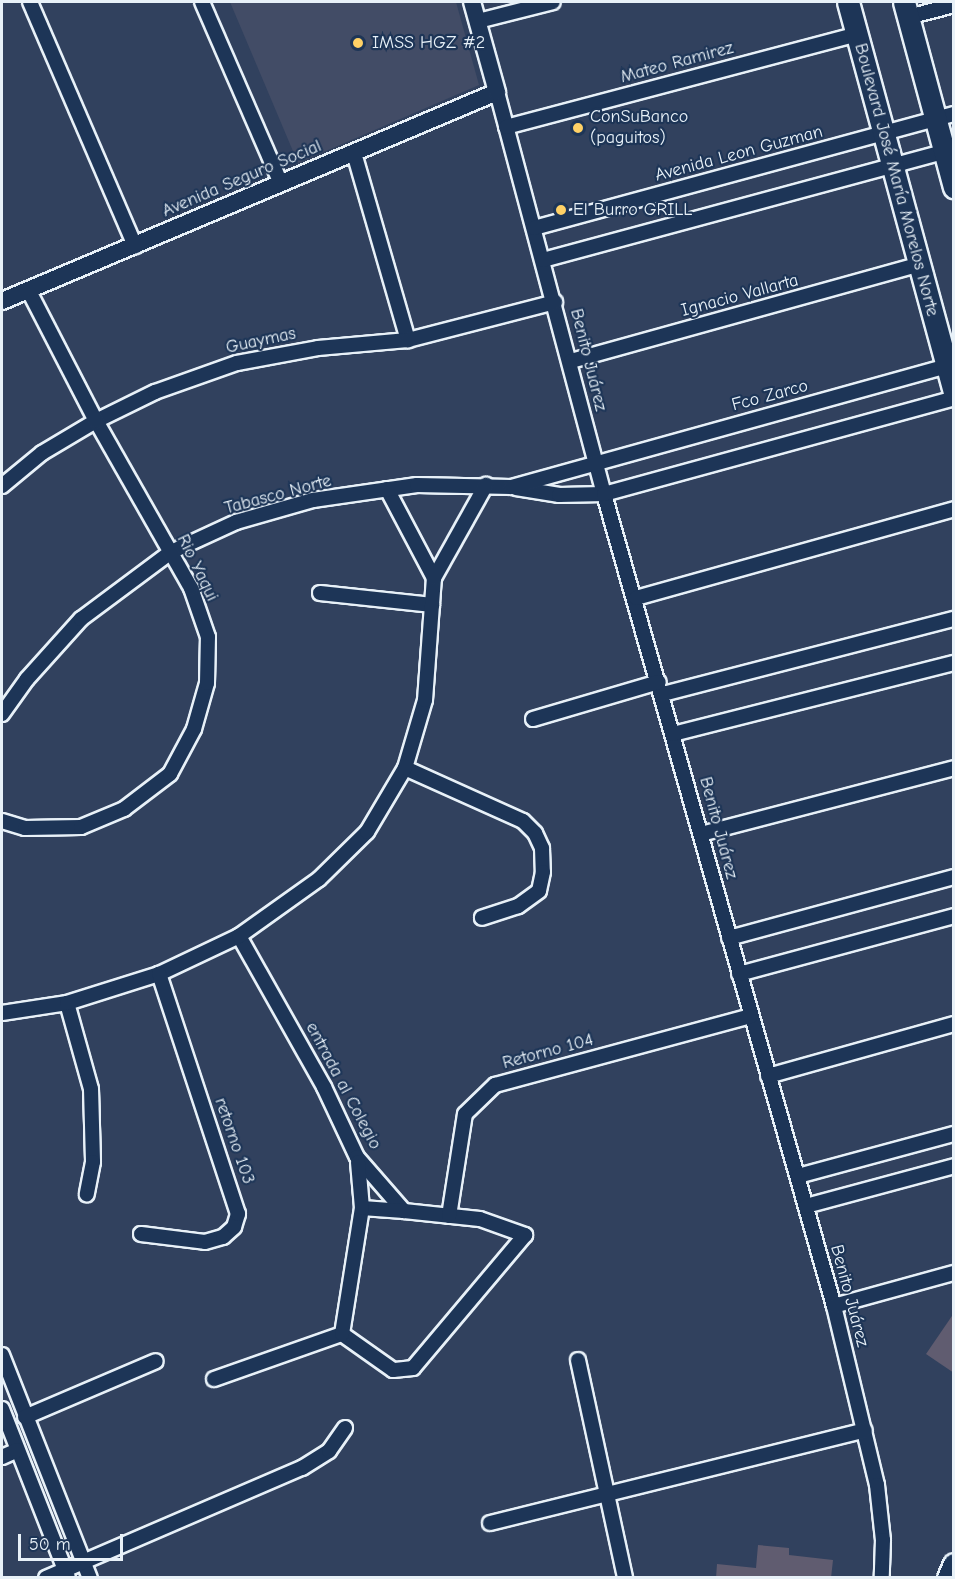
<!DOCTYPE html>
<html>
<head>
<meta charset="utf-8">
<style>
  body { margin:0 }
  #map { position:relative; width:955px; height:1579px; overflow:hidden; background:#31415e; font-family:"Comic Neue",sans-serif }
  div>[style] { position:absolute }
  [style*='--x'] { left:calc(var(--x)*1px); top:calc(var(--y)*1px); width:calc(var(--w)*1px); rotate:calc(var(--a)*1deg) }
  .built>* { inset:0; background:#424c66 }
  .building>* { inset:0; background:#605c70 }
  .roads { filter:drop-shadow(2px 0 #e8f1f8) drop-shadow(-2px 0 #e8f1f8) drop-shadow(0 2px #e8f1f8) drop-shadow(0 -2px #e8f1f8) }
  .minor>* { height:14px; margin:-7px; padding:0 7px; transform-origin:7px; border-radius:7px; background:#1d3557 }
  .tertiary>* { height:16px; margin:-8px; padding:0 8px; transform-origin:8px; border-radius:8px; background:#1d3557 }
  .primary>* { height:21px; margin:-10.5px; padding:0 10.5px; transform-origin:10.5px; border-radius:10.5px; background:#1d3557 }
  .dots>* { width:16px; height:16px; translate:-50% -50%; box-sizing:border-box; border:3px solid #1d3557; border-radius:50% }
  span { translate:-50% -50%; white-space:nowrap; text-align:center; line-height:1.15; -webkit-text-stroke:4.5px #1d3557; paint-order:stroke }
  .poi-label { font-size:18px; color:#e8f1f8 }
  .left { translate:0 -50%; text-align:left }
  .street-label { font-size:18px; color:#e8f1f8 }
  .frame { position:absolute; inset:0; border:3px solid #e8f1f8; pointer-events:none }
  .scale { position:absolute; left:18px; top:1534px; width:105px; height:27px; box-sizing:border-box; border:3px solid #e8f1f8; border-top:0; padding-left:8px; font-size:18px; line-height:21px; white-space:nowrap; color:#e8f1f8; -webkit-text-stroke:4px #1d3557; paint-order:stroke }
</style>
</head>
<body>
<div id="map">
  <div class="built">
    <div style="clip-path:polygon(230px 2px,456px 2px,479px 85px,298px 163px)"></div>
  </div>
  <div class="building">
    <div style="clip-path:polygon(954px 1313px,954px 1373px,926px 1354px)"></div>
    <div style="clip-path:polygon(758px 1545px,789px 1548px,789px 1555px,833px 1560px,831px 1578px,716px 1578px,717px 1564px,756px 1568px)"></div>
  </div>
  <div class="roads">
    <div class="minor">
      <div style="--x:30;--y:2;--w:266;--a:66.7"></div>
      <div style="--x:202;--y:2;--w:198;--a:66.5"></div>
      <div style="--x:908;--y:17;--w:48;--a:-14.6"></div>
      <div style="--x:478;--y:21;--w:77;--a:-14.2"></div>
      <div style="--x:497;--y:92;--w:416;--a:75.1"></div>
      <div style="--x:604;--y:494;--w:844;--a:74.19"></div>
      <div style="--x:834;--y:1306;--w:184;--a:76.5"></div>
      <div style="--x:877;--y:1485;--w:55;--a:83.8"></div>
      <div style="--x:883;--y:1540;--w:38;--a:92"></div>
      <div style="--x:506;--y:127;--w:363;--a:-14.8"></div>
      <div style="--x:354;--y:153;--w:195;--a:73.9"></div>
      <div style="--x:534;--y:228;--w:435;--a:-15.2"></div>
      <div style="--x:543;--y:260;--w:424;--a:-15.1"></div>
      <div style="--x:571;--y:361;--w:360;--a:-15.5"></div>
      <div style="--x:2;--y:486;--w:52;--a:-39.5"></div>
      <div style="--x:42;--y:453;--w:63;--a:-30.7"></div>
      <div style="--x:96;--y:421;--w:66;--a:-26.2"></div>
      <div style="--x:155;--y:392;--w:87;--a:-19.5"></div>
      <div style="--x:237;--y:363;--w:82;--a:-10.5"></div>
      <div style="--x:318;--y:348;--w:90;--a:-5.1"></div>
      <div style="--x:408;--y:340;--w:152;--a:-14.5"></div>
      <div style="--x:516;--y:488;--w:44;--a:9.2"></div>
      <div style="--x:559;--y:495;--w:45;--a:-1.3"></div>
      <div style="--x:604;--y:494;--w:363;--a:-15.3"></div>
      <div style="--x:387;--y:489;--w:101;--a:62.2"></div>
      <div style="--x:320;--y:593;--w:113;--a:6.1"></div>
      <div style="--x:636;--y:598;--w:330;--a:-15.6"></div>
      <div style="--x:663;--y:694;--w:301;--a:-14.5"></div>
      <div style="--x:2;--y:714;--w:43;--a:-54.5"></div>
      <div style="--x:27;--y:679;--w:81;--a:-48"></div>
      <div style="--x:81;--y:619;--w:112;--a:-36.7"></div>
      <div style="--x:171;--y:552;--w:72;--a:-24.8"></div>
      <div style="--x:236;--y:522;--w:80;--a:-15.9"></div>
      <div style="--x:313;--y:500;--w:105;--a:-8.2"></div>
      <div style="--x:417;--y:485;--w:94;--a:1.2"></div>
      <div style="--x:511;--y:487;--w:460;--a:-15.5"></div>
      <div style="--x:533;--y:719;--w:131;--a:-16.4"></div>
      <div style="--x:673;--y:734;--w:290;--a:-14.2"></div>
      <div style="--x:405;--y:768;--w:129;--a:24.2"></div>
      <div style="--x:523;--y:821;--w:17;--a:45"></div>
      <div style="--x:535;--y:833;--w:17;--a:65"></div>
      <div style="--x:542;--y:848;--w:24;--a:88"></div>
      <div style="--x:543;--y:872;--w:19;--a:102"></div>
      <div style="--x:539;--y:891;--w:26;--a:144"></div>
      <div style="--x:518;--y:906;--w:38;--a:162"></div>
      <div style="--x:2;--y:821;--w:24;--a:17"></div>
      <div style="--x:25;--y:828;--w:56;--a:-1"></div>
      <div style="--x:81;--y:827;--w:47;--a:-22.7"></div>
      <div style="--x:124;--y:809;--w:58;--a:-37.3"></div>
      <div style="--x:170;--y:774;--w:51;--a:-61.9"></div>
      <div style="--x:194;--y:729;--w:48;--a:-74.2"></div>
      <div style="--x:207;--y:683;--w:46;--a:-88.8"></div>
      <div style="--x:208;--y:637;--w:52;--a:-109.1"></div>
      <div style="--x:191;--y:588;--w:192;--a:-119.6"></div>
      <div style="--x:96;--y:421;--w:148;--a:-117.3"></div>
      <div style="--x:701;--y:834;--w:261;--a:-14.6"></div>
      <div style="--x:239;--y:936;--w:173;--a:60.6"></div>
      <div style="--x:324;--y:1087;--w:77;--a:64.8"></div>
      <div style="--x:357;--y:1157;--w:72;--a:49"></div>
      <div style="--x:404;--y:1211;--w:76;--a:6"></div>
      <div style="--x:480;--y:1219;--w:48;--a:19.6"></div>
      <div style="--x:525;--y:1235;--w:174;--a:130.1"></div>
      <div style="--x:413;--y:1368;--w:20;--a:174"></div>
      <div style="--x:393;--y:1370;--w:62;--a:-144.8"></div>
      <div style="--x:729;--y:938;--w:233;--a:-15.2"></div>
      <div style="--x:739;--y:974;--w:223;--a:-15.1"></div>
      <div style="--x:67;--y:1003;--w:89;--a:74.4"></div>
      <div style="--x:91;--y:1089;--w:73;--a:88.4"></div>
      <div style="--x:93;--y:1162;--w:33;--a:101"></div>
      <div style="--x:2;--y:1013;--w:66;--a:-8.7"></div>
      <div style="--x:67;--y:1003;--w:96;--a:-17.5"></div>
      <div style="--x:159;--y:974;--w:89;--a:-25.4"></div>
      <div style="--x:239;--y:936;--w:98;--a:-35.5"></div>
      <div style="--x:319;--y:879;--w:67;--a:-44.4"></div>
      <div style="--x:367;--y:832;--w:74;--a:-59.3"></div>
      <div style="--x:405;--y:768;--w:71;--a:-73.6"></div>
      <div style="--x:425;--y:700;--w:122;--a:-85.8"></div>
      <div style="--x:434;--y:578;--w:107;--a:-60.8"></div>
      <div style="--x:768;--y:1076;--w:193;--a:-15.6"></div>
      <div style="--x:798;--y:1176;--w:162;--a:-15.1"></div>
      <div style="--x:806;--y:1206;--w:153;--a:-15.1"></div>
      <div style="--x:362;--y:1208;--w:42;--a:4.1"></div>
      <div style="--x:449;--y:1216;--w:103;--a:-81.1"></div>
      <div style="--x:465;--y:1114;--w:42;--a:-44"></div>
      <div style="--x:495;--y:1085;--w:265;--a:-15.1"></div>
      <div style="--x:141;--y:1234;--w:64;--a:7.1"></div>
      <div style="--x:205;--y:1242;--w:19;--a:-16"></div>
      <div style="--x:223;--y:1237;--w:15;--a:-42"></div>
      <div style="--x:234;--y:1227;--w:14;--a:-73"></div>
      <div style="--x:238;--y:1214;--w:253;--a:-108.2"></div>
      <div style="--x:834;--y:1306;--w:124;--a:-15.4"></div>
      <div style="--x:2;--y:1355;--w:240;--a:68.5"></div>
      <div style="--x:578;--y:1360;--w:223;--a:77.8"></div>
      <div style="--x:214;--y:1379;--w:136;--a:-19.4"></div>
      <div style="--x:342;--y:1334;--w:128;--a:-81"></div>
      <div style="--x:362;--y:1208;--w:46;--a:-95"></div>
      <div style="--x:2;--y:1409;--w:180;--a:68.6"></div>
      <div style="--x:25;--y:1417;--w:142;--a:-23.1"></div>
      <div style="--x:2;--y:1457;--w:17;--a:-24"></div>
      <div style="--x:490;--y:1523;--w:386;--a:-13.9"></div>
      <div style="--x:46;--y:1578;--w:279;--a:-23.3"></div>
      <div style="--x:302;--y:1468;--w:32;--a:-32"></div>
      <div style="--x:329;--y:1451;--w:28;--a:-55"></div>
    </div>
    <div class="tertiary">
      <div style="--x:2;--y:301;--w:537;--a:-22.89"></div>
      <div style="--x:497;--y:92;--w:93;--a:-105.5"></div>
    </div>
    <div class="primary">
      <div style="--x:848;--y:2;--w:405;--a:74.8"></div>
      <div style="--x:904;--y:2;--w:192;--a:74.9"></div>
      <div style="--x:948;--y:1578;--w:15;--a:-67"></div>
    </div>
  </div>
  <div class="dots">
    <div style="left:358px;top:43px;background:#ffd166"></div>
    <div style="left:578px;top:128px;background:#ffd166"></div>
    <div style="left:561px;top:210px;background:#ffd166"></div>
  </div>
  <div class="poi-label">
    <span class="left" style="left:372px;top:43px">IMSS HGZ #2</span>
    <span class="left" style="left:590px;top:128px">ConSuBanco<br>(paguitos)</span>
    <span class="left" style="left:573px;top:210px">El Burro GRILL</span>
  </div>
  <div class="street-label">
    <span style="left:677px;top:63px;rotate:-15deg">Mateo Ramirez</span>
    <span style="left:739px;top:154px;rotate:-15deg">Avenida Leon Guzman</span>
    <span style="left:242px;top:179px;rotate:-23deg">Avenida Seguro Social</span>
    <span style="left:896px;top:180px;rotate:75deg">Boulevard José María Morelos Norte</span>
    <span style="left:740px;top:296px;rotate:-15deg">Ignacio Vallarta</span>
    <span style="left:261px;top:341px;rotate:-12deg">Guaymas</span>
    <span style="left:588px;top:360px;rotate:76deg">Benito Juárez</span>
    <span style="left:770px;top:396px;rotate:-15deg">Fco Zarco</span>
    <span style="left:278px;top:495px;rotate:-15deg">Tabasco Norte</span>
    <span style="left:197px;top:568px;rotate:64deg">Rio Yaqui</span>
    <span style="left:718px;top:828px;rotate:75deg">Benito Juárez</span>
    <span style="left:548px;top:1052px;rotate:-15deg">Retorno 104</span>
    <span style="left:343px;top:1086px;rotate:62deg">entrada al Colegio</span>
    <span style="left:234px;top:1141px;rotate:71deg">retorno 103</span>
    <span style="left:849px;top:1296px;rotate:75deg">Benito Juárez</span>
  </div>
  <div class="frame"></div>
  <div class="scale">50 m</div>
</div>
</body>
</html>
